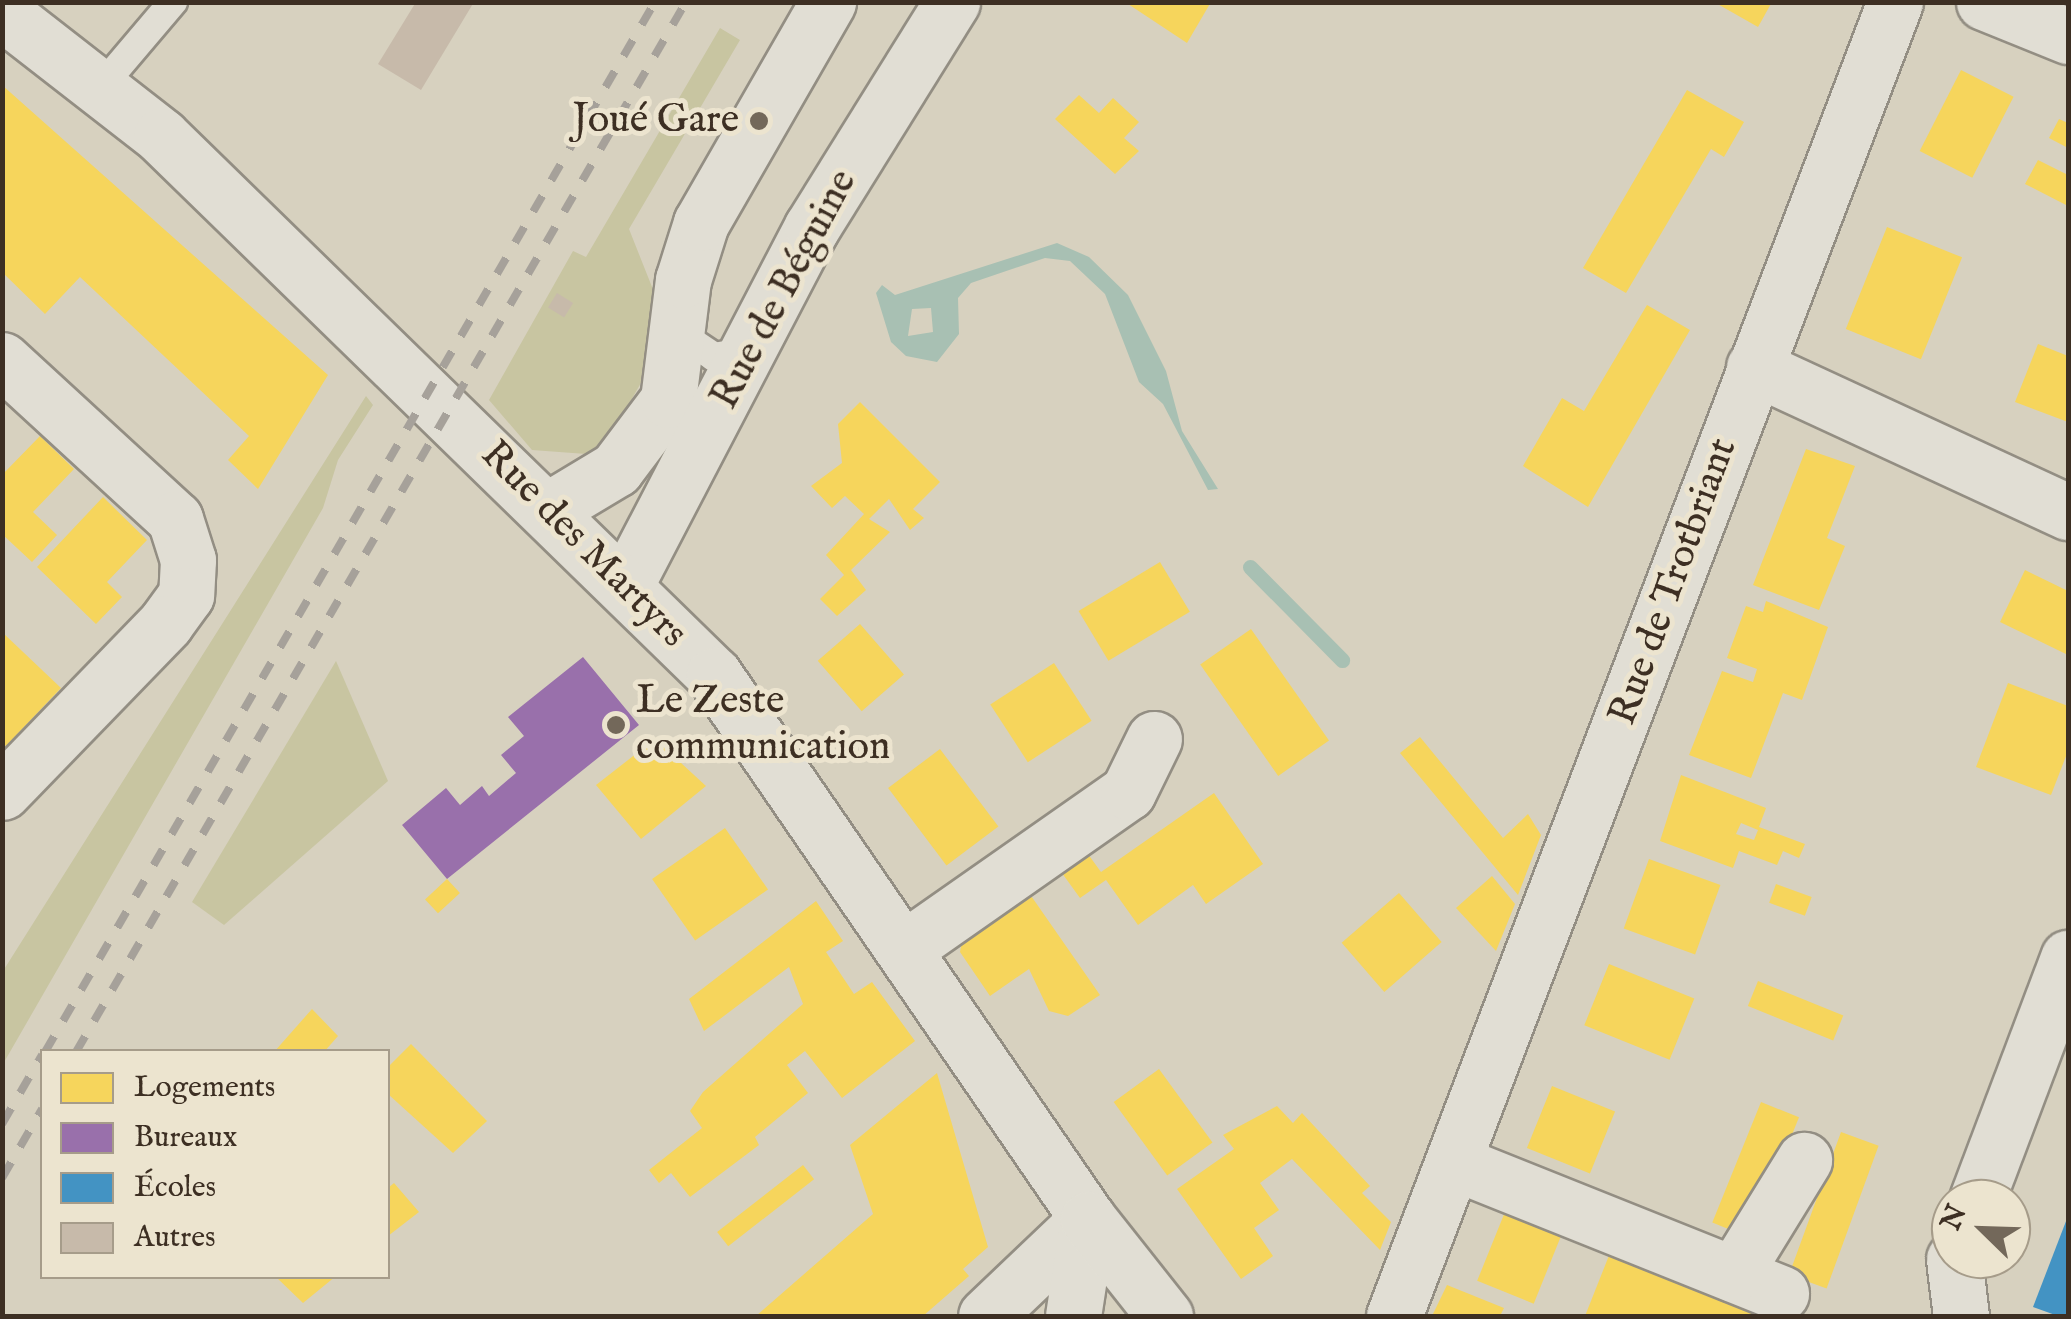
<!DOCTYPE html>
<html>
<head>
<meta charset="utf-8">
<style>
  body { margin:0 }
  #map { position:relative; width:2071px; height:1319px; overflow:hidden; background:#d7d1bf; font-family:"IM FELL English",serif }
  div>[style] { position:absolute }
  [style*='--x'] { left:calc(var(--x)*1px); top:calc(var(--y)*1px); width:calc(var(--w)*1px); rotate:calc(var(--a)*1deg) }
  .green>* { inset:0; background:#c8c5a1 }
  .water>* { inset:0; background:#a8c0b3 }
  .homes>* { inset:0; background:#f6d55c; transform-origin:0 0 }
  .offices>* { inset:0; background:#9970ab }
  .schools>* { inset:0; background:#4393c3 }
  .stream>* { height:15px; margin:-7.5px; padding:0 7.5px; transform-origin:7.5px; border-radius:7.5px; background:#a8c0b3 }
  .building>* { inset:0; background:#c7baaa; transform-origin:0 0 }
  .roads { filter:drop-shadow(2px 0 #938e83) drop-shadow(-2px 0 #938e83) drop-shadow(0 2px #938e83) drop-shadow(0 -2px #938e83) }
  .lane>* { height:28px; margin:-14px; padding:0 14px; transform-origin:14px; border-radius:14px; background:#e1ded4 }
  .street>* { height:55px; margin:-27.5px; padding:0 27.5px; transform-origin:27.5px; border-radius:27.5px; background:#e1ded4 }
  .secondary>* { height:55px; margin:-27.5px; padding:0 27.5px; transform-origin:27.5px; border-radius:27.5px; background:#e1ded4 }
  .rail>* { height:8px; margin-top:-4px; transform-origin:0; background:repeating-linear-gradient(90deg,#a6a19a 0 18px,transparent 0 36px) }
  .dots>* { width:28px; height:28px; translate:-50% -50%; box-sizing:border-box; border:5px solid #ece4cf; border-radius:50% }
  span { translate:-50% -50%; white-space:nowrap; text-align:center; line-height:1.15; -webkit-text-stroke:10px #ece4cf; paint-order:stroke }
  .poi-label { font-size:40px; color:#3d2f23 }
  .right { translate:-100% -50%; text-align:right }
  .left { translate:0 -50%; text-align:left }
  .street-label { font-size:40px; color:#3d2f23 }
  .frame { position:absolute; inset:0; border:5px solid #3d2f23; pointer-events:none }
  .legend { position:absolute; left:40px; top:1049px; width:350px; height:230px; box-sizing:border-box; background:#ece4cf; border:2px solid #a69c8a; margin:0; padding:12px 18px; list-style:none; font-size:30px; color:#3d2f23 }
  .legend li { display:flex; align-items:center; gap:20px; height:50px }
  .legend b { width:50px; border:2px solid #a69c8a }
  .north { position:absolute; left:1931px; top:1179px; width:100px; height:100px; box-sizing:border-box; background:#ece4cf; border:2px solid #a69c8a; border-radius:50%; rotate:293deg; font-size:28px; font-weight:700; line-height:40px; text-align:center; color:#3d2f23 }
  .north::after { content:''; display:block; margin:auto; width:35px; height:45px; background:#73685a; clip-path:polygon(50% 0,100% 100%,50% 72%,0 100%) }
</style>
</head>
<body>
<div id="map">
  <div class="green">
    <div style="clip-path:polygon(720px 28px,740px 40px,629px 229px,656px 297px,642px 381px,600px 455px,532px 450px,489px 400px,573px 251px,586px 257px)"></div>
    <div style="clip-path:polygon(366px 396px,373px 405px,338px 460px,323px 508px,3px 1064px,3px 971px)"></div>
    <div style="clip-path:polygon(336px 661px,388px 781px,224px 925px,192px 902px)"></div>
  </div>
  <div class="water">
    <div style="clip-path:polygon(evenodd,1057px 243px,1089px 257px,1128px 295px,1166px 371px,1182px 431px,1218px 489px,1208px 490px,1163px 404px,1139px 382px,1105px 294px,1070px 261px,1045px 258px,971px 283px,958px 298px,959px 334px,937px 362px,906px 356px,891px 342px,876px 293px,882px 285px,895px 295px,1057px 243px,931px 308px,933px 332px,908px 336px,912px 309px,931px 308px)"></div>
  </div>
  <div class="homes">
    <div style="clip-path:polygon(1125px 2px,1211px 2px,1187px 43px)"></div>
    <div style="clip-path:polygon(1714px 2px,1772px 2px,1758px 27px)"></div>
    <div style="left:1961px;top:70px;width:59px;height:91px;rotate:27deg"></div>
    <div style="clip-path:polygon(2px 85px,328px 375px,258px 489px,228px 460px,249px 436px,80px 277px,45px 314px,2px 272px)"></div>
    <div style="clip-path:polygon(1687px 90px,1744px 122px,1724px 157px,1711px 149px,1626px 293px,1583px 268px)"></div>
    <div style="clip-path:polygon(1079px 95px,1099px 113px,1113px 98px,1139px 122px,1124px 138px,1139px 151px,1115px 174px,1055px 119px)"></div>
    <div style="clip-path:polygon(2059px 119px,2068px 123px,2068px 148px,2049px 138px)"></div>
    <div style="clip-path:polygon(2038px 160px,2068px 175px,2068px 206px,2025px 184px)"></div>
    <div style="left:1887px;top:227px;width:81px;height:110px;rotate:22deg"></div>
    <div style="clip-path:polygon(1647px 305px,1690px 330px,1588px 507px,1523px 466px,1562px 398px,1584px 411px)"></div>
    <div style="clip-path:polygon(2038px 344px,2068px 356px,2068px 422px,2015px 402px)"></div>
    <div style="clip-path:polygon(860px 402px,940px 482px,913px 509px,924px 518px,910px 530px,889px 499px,869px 519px,890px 532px,851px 570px,866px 590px,837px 616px,820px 599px,844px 575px,826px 555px,864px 514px,845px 496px,832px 508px,811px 486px,842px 463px,838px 424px)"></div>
    <div style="clip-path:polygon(40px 436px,74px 469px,33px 512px,57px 535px,32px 562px,2px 534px,2px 475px)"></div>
    <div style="clip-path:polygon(1806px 449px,1855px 466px,1827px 538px,1845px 546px,1819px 610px,1753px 585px)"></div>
    <div style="clip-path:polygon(103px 497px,147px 540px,107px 582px,122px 597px,96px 624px,37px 567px)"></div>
    <div style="left:1160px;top:562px;width:58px;height:95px;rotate:59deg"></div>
    <div style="clip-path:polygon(2025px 570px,2068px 591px,2068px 655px,2000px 622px)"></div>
    <div style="clip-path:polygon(1766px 601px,1828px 627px,1802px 700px,1783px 693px,1751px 778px,1689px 755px,1722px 671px,1753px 682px,1757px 669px,1727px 658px,1746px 606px,1763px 612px)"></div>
    <div style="left:860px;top:624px;width:67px;height:56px;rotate:49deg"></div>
    <div style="left:1251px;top:629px;width:136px;height:62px;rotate:55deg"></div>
    <div style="clip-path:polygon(2px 632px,61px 688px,6px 746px,2px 743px)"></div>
    <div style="left:1054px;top:663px;width:69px;height:76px;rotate:57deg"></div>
    <div style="clip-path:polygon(2008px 683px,2068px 706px,2068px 751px,2051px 795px,1976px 767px)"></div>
    <div style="clip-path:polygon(1420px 737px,1503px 838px,1528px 814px,1541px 835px,1518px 895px,1400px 753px)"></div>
    <div style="clip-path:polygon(655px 739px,706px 786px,641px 839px,596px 785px)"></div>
    <div style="left:940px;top:749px;width:97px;height:65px;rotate:53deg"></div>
    <div style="clip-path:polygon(evenodd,1681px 775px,1766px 808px,1759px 827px,1805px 844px,1799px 858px,1783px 851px,1777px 865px,1739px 851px,1733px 868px,1660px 841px,1681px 775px,1741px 823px,1758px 830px,1754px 840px,1736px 834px,1741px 823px)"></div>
    <div style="clip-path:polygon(1214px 793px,1263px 864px,1206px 904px,1193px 885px,1138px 925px,1106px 880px,1080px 898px,1059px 869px,1085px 850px,1101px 872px)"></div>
    <div style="left:725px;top:828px;width:75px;height:89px;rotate:55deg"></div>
    <div style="left:1649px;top:859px;width:76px;height:74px;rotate:20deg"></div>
    <div style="clip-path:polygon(1492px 876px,1515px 904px,1496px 951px,1456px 908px)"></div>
    <div style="left:447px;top:879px;width:19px;height:30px;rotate:47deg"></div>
    <div style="left:1776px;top:884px;width:38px;height:20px;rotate:20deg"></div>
    <div style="clip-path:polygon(1027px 890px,1100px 995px,1068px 1016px,1049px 1011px,1029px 969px,990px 996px,960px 952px,963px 936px)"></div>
    <div style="left:1399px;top:893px;width:65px;height:76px;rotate:49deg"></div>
    <div style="clip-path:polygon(816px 901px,843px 941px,826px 952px,854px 994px,872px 982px,915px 1041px,842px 1098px,805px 1051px,787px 1065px,808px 1093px,755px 1137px,759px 1145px,690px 1197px,671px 1173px,659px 1183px,649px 1170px,702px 1128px,690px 1111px,703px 1092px,803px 1004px,789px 967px,704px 1031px,689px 999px)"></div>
    <div style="left:1609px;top:964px;width:92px;height:66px;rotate:22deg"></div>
    <div style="left:1758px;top:981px;width:92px;height:27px;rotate:22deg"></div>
    <div style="clip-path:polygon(312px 1009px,338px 1036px,324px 1052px,274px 1052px)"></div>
    <div style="clip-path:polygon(411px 1044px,487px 1121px,453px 1153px,388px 1094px,388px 1067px)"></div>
    <div style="left:1159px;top:1069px;width:91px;height:56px;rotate:54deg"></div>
    <div style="clip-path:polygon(937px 1073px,988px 1247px,963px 1269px,969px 1276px,923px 1316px,756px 1316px,873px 1214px,850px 1145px)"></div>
    <div style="left:1552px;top:1086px;width:68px;height:67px;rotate:22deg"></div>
    <div style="left:1761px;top:1102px;width:41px;height:130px;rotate:22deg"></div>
    <div style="clip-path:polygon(1277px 1106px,1293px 1123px,1302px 1113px,1370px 1186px,1362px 1193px,1391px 1222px,1380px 1250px,1292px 1159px,1260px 1183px,1279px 1210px,1254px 1228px,1273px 1256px,1241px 1279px,1177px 1189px,1234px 1149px,1223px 1135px)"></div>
    <div style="left:1841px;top:1132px;width:40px;height:152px;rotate:20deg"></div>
    <div style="left:803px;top:1165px;width:18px;height:109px;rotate:52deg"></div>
    <div style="clip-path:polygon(394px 1183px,419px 1212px,388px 1236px,388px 1188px)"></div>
    <div style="left:1509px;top:1202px;width:61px;height:85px;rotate:22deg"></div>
    <div style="clip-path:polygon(1612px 1248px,1788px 1316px,1585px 1316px)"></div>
    <div style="clip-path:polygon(275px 1276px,336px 1276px,303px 1303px)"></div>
    <div style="clip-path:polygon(1447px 1285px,1504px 1308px,1500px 1316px,1432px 1316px)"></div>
  </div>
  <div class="offices">
    <div style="clip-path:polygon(583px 657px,639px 725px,447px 879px,402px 825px,446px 788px,460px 805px,482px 786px,489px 796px,516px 773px,501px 755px,524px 736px,508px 717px)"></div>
  </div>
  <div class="schools">
    <div style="clip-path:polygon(2068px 1216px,2068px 1316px,2058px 1316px,2033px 1307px)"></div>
  </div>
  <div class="stream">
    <div style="--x:1250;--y:567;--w:131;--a:45.3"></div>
  </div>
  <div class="building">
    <div style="clip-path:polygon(416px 2px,474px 2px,421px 90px,378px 64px)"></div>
    <div style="left:557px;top:293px;width:19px;height:17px;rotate:32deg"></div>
  </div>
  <div class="roads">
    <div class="lane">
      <div style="--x:100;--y:88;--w:113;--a:-49.7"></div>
      <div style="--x:683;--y:336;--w:37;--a:34"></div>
      <div style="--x:714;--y:357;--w:36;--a:-10"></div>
    </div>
    <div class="street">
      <div style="--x:1984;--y:2;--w:91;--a:22"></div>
      <div style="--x:2;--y:360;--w:235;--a:42.6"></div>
      <div style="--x:175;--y:519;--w:43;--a:72.4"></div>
      <div style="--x:188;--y:560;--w:35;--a:93"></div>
      <div style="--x:186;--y:595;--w:34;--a:126"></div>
      <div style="--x:166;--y:623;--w:235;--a:134.1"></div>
      <div style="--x:1754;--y:367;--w:346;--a:24.8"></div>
      <div style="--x:551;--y:508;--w:76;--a:-31"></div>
      <div style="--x:616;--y:469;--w:86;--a:-53"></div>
      <div style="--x:668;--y:400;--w:121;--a:-82.9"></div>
      <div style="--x:683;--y:280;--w:60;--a:-72.5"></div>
      <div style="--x:701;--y:223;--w:255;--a:-60.1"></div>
      <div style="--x:627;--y:582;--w:400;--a:-62.5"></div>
      <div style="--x:812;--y:227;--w:265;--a:-58.1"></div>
      <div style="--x:905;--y:948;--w:272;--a:-35"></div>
      <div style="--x:1128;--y:792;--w:59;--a:-63.9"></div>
      <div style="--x:1458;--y:1164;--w:348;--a:21.8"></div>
      <div style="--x:1977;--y:1199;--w:258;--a:-69.3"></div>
      <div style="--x:1954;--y:1259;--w:57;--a:83"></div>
      <div style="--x:1734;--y:1274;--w:134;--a:-58.4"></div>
      <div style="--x:986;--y:1316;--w:141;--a:-43.6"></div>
      <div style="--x:1073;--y:1316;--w:98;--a:-81.2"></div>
      <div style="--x:1394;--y:1316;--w:1406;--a:-69.13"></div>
    </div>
    <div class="secondary">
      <div style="--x:2;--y:12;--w:202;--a:37.9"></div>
      <div style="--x:161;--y:136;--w:772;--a:44.27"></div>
      <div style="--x:714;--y:675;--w:660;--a:55.49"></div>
      <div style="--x:1088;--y:1219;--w:124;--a:51.6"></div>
    </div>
  </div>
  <div class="rail">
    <div style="--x:45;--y:1052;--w:1214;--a:-59.85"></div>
    <div style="--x:76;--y:1052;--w:1214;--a:-59.85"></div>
    <div style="--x:2;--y:1124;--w:80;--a:-59.9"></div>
    <div style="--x:2;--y:1178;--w:80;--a:-59.9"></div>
  </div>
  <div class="dots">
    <div style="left:759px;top:121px;background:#73685a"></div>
    <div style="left:616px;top:725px;background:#73685a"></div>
  </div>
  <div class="poi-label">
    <span class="right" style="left:739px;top:121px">Joué Gare</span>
    <span class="left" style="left:636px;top:725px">Le Zeste<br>communication</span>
  </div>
  <div class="street-label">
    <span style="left:785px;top:290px;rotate:-62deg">Rue de Béguine</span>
    <span style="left:583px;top:545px;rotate:45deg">Rue des Martyrs</span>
    <span style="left:1674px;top:582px;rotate:-70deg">Rue de Trotbriant</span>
  </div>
  <div class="frame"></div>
  <ul class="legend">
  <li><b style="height:28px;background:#f6d55c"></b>Logements</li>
  <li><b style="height:28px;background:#9970ab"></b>Bureaux</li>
  <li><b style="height:28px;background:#4393c3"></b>Écoles</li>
  <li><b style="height:28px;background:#c7baaa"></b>Autres</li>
  </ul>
  <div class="north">N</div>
</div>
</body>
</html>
